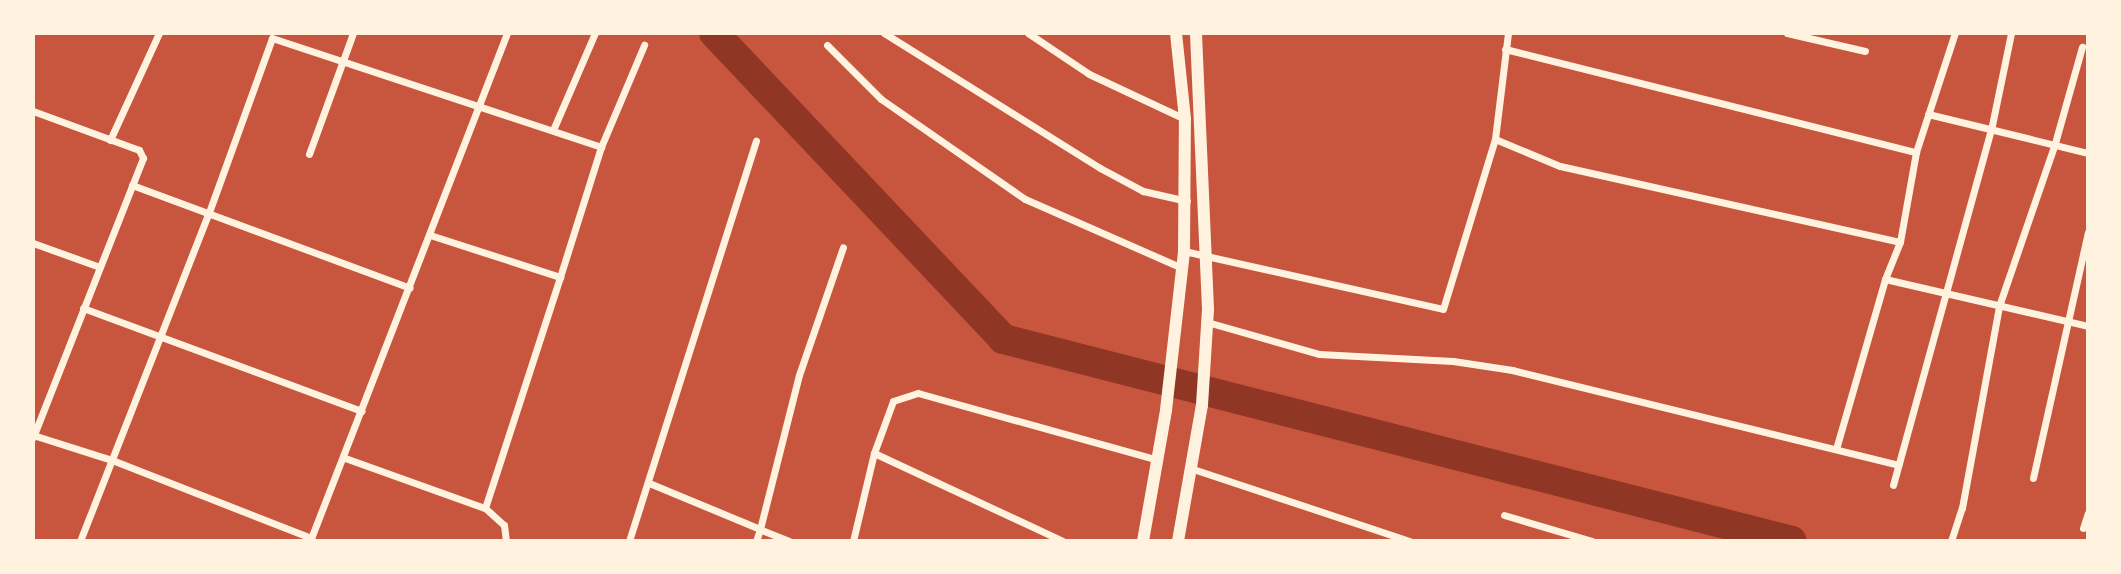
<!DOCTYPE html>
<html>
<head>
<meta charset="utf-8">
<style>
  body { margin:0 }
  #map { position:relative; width:2121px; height:574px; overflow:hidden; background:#c8553d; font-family:Figtree,sans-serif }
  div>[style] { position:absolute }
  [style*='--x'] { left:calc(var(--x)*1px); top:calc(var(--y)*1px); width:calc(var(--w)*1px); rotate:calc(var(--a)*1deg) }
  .river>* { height:30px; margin:-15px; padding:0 15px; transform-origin:15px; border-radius:15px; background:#8f3625 }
  .minor>* { height:7px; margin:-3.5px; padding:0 3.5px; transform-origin:3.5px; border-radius:3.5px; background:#fff3e0 }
  .secondary>* { height:12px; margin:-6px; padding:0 6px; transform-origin:6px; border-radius:6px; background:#fff3e0 }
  span { translate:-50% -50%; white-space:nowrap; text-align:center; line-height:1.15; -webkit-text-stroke:5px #fff3e0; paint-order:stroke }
  .frame { position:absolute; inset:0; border:35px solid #fff3e0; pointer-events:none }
</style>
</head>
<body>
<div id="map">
  <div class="river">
    <div style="--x:714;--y:33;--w:421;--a:46.6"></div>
    <div style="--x:1003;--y:339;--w:814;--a:14.36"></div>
  </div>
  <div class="minor">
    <div style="--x:884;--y:33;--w:255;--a:32"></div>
    <div style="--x:1100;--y:168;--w:49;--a:28.1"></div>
    <div style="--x:1143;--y:191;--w:45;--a:12.8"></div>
    <div style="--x:1028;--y:33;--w:73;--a:33.9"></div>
    <div style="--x:1089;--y:74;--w:106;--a:25.1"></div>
    <div style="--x:1787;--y:33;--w:80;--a:13"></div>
    <div style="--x:827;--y:45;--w:76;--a:45"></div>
    <div style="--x:881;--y:99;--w:175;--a:34.8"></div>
    <div style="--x:1025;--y:199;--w:171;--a:23.7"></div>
    <div style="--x:1505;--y:49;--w:424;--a:14.1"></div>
    <div style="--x:33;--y:111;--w:113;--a:20.2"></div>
    <div style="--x:139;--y:150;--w:9;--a:63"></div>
    <div style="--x:143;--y:158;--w:300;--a:111.5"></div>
    <div style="--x:1928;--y:114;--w:165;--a:13.7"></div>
    <div style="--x:553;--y:130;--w:106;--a:-66.6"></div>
    <div style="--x:1495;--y:139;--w:70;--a:22.6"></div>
    <div style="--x:1560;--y:166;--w:348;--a:12.6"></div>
    <div style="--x:110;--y:140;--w:118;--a:-65.4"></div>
    <div style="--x:309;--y:154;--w:129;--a:-70"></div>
    <div style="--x:132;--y:185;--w:296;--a:20.3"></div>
    <div style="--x:430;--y:235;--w:137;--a:17.9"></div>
    <div style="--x:560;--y:277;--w:136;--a:-72.5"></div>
    <div style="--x:601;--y:147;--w:111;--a:-67.1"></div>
    <div style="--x:33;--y:243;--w:68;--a:19.8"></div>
    <div style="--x:1184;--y:251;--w:265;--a:12.6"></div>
    <div style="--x:1443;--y:309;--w:178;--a:-73"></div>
    <div style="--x:1495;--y:139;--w:107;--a:-83"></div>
    <div style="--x:1885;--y:279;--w:208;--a:13"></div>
    <div style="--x:83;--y:308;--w:297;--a:20.3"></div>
    <div style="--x:1207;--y:322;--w:116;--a:15.9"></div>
    <div style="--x:1319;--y:354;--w:134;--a:3"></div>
    <div style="--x:1453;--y:361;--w:60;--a:8.7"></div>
    <div style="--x:1512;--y:370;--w:398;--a:13.8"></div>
    <div style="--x:33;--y:435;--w:83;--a:17.6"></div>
    <div style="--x:112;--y:460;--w:214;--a:21.4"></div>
    <div style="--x:1836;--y:449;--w:177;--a:-73.9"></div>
    <div style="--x:1885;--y:279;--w:40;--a:-68"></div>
    <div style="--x:1900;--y:242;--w:91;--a:-79.9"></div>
    <div style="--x:1916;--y:152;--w:125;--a:-71.9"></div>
    <div style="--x:874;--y:453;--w:55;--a:-69.9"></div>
    <div style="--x:893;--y:401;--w:26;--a:-18"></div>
    <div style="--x:918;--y:393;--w:249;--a:15.6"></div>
    <div style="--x:345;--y:458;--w:149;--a:19.7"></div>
    <div style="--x:485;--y:508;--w:243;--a:-72"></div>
    <div style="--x:1190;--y:468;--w:232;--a:18.4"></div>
    <div style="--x:2033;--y:478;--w:252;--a:-77.4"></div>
    <div style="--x:649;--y:483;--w:120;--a:22.5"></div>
    <div style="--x:760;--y:529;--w:13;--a:108"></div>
    <div style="--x:1893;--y:485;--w:368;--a:-74.6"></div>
    <div style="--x:1991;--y:130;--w:99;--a:-78.3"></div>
    <div style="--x:485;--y:508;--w:25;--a:42"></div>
    <div style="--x:504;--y:525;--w:16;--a:83"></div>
    <div style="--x:1504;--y:515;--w:92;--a:16.5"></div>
    <div style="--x:2083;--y:528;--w:16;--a:-72"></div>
    <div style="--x:80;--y:541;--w:350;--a:-68.6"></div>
    <div style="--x:208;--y:215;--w:188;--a:-70.1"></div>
    <div style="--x:272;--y:38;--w:347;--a:18.3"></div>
    <div style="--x:310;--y:541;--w:545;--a:-68.8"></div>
    <div style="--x:629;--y:541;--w:420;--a:-72.4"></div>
    <div style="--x:789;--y:541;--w:31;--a:-158"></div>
    <div style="--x:760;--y:529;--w:159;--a:-75.8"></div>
    <div style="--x:799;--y:375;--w:135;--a:-71"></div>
    <div style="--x:853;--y:541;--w:90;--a:-76.6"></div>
    <div style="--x:874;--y:453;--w:208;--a:25"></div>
    <div style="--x:1951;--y:541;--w:35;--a:-72"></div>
    <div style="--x:1962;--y:508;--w:205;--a:-79.6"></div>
    <div style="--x:1999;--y:306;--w:172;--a:-71"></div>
    <div style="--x:2055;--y:143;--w:100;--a:-74.3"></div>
  </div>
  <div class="secondary">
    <div style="--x:1143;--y:541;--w:133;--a:-80"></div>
    <div style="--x:1166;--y:410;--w:160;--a:-83.5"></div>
    <div style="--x:1184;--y:251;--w:132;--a:-89.6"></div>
    <div style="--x:1185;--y:119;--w:86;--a:-96"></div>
    <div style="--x:1178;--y:541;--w:138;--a:-80"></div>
    <div style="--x:1202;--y:405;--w:96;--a:-86.4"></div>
    <div style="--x:1208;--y:309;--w:276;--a:-92.5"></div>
  </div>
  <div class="frame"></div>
</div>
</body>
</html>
